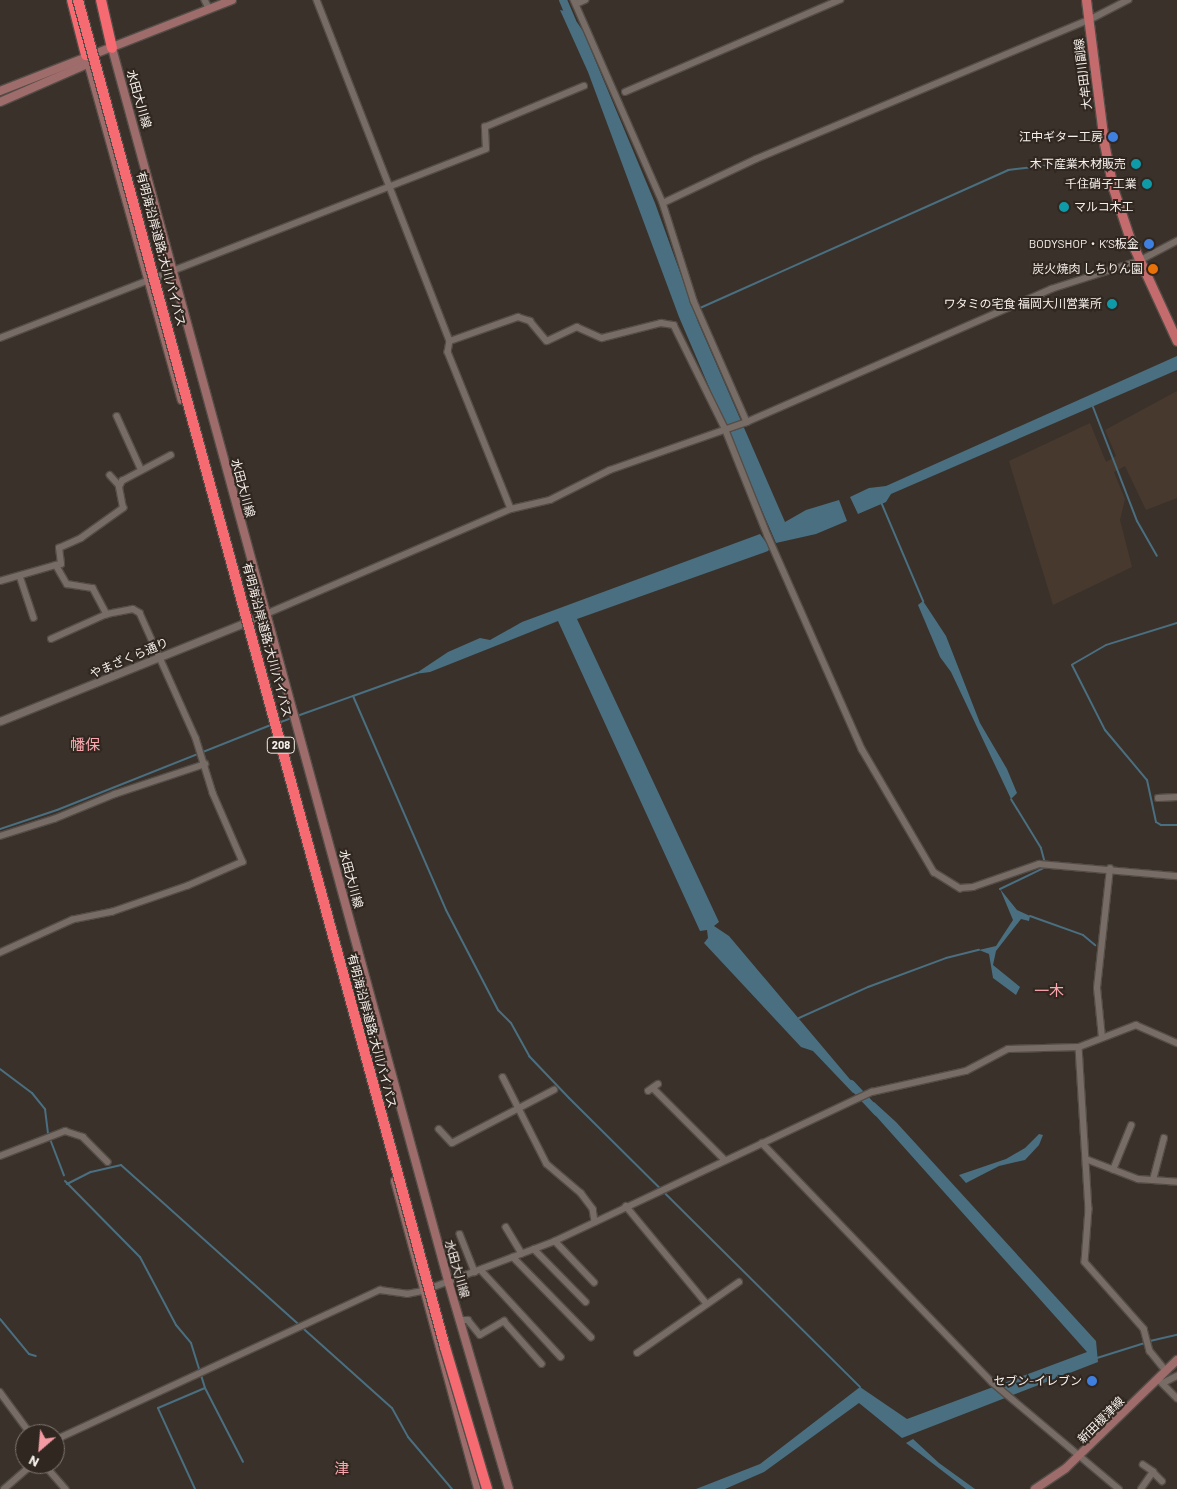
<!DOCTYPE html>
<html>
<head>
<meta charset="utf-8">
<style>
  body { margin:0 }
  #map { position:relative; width:1177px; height:1489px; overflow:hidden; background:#3a312a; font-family:Barlow,"Noto Sans JP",sans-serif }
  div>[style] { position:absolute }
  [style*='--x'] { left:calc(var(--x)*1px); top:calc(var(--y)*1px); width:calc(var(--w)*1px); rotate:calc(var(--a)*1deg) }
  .built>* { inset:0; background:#48392f }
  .water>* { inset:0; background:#4a6f81 }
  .stream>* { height:2px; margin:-1px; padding:0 1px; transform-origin:1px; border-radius:1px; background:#4a6f81 }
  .canal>* { height:8px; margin:-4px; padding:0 4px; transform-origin:4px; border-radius:4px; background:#4a6f81 }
  .roads { filter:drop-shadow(1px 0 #544d47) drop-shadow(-1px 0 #544d47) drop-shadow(0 1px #544d47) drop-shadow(0 -1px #544d47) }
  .minor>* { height:5.5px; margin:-2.75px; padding:0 2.75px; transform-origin:2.75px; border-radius:2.75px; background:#786d66 }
  .tertiary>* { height:7px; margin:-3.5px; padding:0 3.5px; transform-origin:3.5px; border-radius:3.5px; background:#786d66 }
  .secondary>* { height:8px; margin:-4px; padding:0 4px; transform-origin:4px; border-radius:4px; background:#9e6c6a }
  .primary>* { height:9px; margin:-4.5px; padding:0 4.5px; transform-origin:4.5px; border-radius:4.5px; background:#c46b6d }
  .motorway>* { height:10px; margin:-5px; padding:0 5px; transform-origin:5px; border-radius:5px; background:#f66a72 }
  .bridges { filter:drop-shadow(1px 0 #544d47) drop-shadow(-1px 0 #544d47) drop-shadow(0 1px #544d47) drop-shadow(0 -1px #544d47) }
  .motorway-bridge>* { height:10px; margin:-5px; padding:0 5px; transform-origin:5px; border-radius:5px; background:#f66a72 }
  .dots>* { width:14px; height:14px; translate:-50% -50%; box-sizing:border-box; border:2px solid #302720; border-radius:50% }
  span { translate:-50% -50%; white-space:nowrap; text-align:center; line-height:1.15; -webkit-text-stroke:4px #302720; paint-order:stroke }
  .shield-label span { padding:1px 4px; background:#302720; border:1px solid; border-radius:4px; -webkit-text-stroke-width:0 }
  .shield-label { font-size:11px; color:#f6f0ec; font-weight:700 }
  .street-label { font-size:12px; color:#f6f0ec }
  .poi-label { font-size:12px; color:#f6f0ec }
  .right { translate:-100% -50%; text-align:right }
  .left { translate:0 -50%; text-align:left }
  .quarter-label { font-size:15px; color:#fba7ae }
  .north { position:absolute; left:15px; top:1424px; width:50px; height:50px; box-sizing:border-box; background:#302720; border:1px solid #7f7772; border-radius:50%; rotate:207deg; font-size:14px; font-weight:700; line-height:20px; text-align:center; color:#f6f0ec }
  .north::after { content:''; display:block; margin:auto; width:18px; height:22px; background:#f49aa2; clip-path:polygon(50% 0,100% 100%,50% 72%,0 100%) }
</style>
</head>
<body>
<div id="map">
  <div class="built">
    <div style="clip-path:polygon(1177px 391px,1177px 498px,1146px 510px,1125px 466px,1114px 472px,1125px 499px,1120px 520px,1132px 567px,1053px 605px,1009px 461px,1090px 423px,1106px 462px,1116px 456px,1105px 430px)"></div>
  </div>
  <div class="water">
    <div style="clip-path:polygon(560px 10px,570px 12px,583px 31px,655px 203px,698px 322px,785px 522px,806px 510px,839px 500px,847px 521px,816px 534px,776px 543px,679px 317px,588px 72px)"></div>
    <div style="clip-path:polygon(1177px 356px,1177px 370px,891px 494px,886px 502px,858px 514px,850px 497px,869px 488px,886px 486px)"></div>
    <div style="clip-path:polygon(760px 534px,770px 548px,768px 551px,577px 619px,719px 922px,714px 926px,729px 936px,859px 1090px,853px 1093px,813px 1051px,801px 1047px,704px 943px,708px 938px,707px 930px,700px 931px,558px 621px,430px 672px,415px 674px,448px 652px,480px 638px,490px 640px,522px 622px)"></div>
    <div style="clip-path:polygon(923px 601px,946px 636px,980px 723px,1007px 769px,1017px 793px,1011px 799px,951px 672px,940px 657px,918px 605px)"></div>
    <div style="clip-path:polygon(1000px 889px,1017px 910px,1030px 916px,1029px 921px,1021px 919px,996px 951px,993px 965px,1020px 987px,1016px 995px,993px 978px,989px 954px,979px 950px,996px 946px,1013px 920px)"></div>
    <div style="clip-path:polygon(874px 1102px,896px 1122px,1096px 1341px,1098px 1362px,902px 1438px,859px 1403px,764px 1472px,725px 1489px,696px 1489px,760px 1464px,860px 1387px,907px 1419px,1087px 1352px,867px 1106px)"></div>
    <div style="clip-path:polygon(1039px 1134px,1043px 1135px,1039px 1145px,1025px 1160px,999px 1166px,966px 1183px,959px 1175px,1006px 1159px,1025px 1148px)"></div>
    <div style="clip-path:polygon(913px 1439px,939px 1463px,975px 1489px,966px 1489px,906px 1443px)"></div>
  </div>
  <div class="stream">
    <div style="--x:700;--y:308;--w:338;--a:-24.1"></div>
    <div style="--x:1008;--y:170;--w:44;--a:-6.5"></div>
    <div style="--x:1093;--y:407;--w:122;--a:68.9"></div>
    <div style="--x:1137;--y:521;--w:40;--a:60.3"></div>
    <div style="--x:881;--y:502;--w:108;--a:67"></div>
    <div style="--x:1177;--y:623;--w:74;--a:162.8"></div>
    <div style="--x:1106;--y:645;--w:39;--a:150"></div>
    <div style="--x:1072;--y:665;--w:73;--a:63.1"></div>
    <div style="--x:1105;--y:730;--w:65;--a:50"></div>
    <div style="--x:1147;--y:780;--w:43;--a:77.9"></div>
    <div style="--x:1156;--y:822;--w:6;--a:31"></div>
    <div style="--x:1161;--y:825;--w:16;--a:0"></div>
    <div style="--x:417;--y:673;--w:68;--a:160.2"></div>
    <div style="--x:353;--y:696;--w:233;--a:66.5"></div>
    <div style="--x:446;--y:910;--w:113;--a:62.5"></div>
    <div style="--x:498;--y:1010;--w:18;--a:45"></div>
    <div style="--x:511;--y:1023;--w:38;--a:61"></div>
    <div style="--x:529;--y:1056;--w:58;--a:46.4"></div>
    <div style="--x:569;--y:1098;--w:410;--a:44.8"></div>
    <div style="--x:297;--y:716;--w:59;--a:-19.7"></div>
    <div style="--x:278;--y:723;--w:15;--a:-20"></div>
    <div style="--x:0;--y:829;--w:60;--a:-18.4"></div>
    <div style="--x:57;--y:810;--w:230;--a:-21.7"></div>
    <div style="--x:1000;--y:889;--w:51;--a:-25.6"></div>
    <div style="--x:1046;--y:867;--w:20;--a:-105"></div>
    <div style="--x:1041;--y:848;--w:57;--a:-121.5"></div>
    <div style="--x:1030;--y:916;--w:56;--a:19.7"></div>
    <div style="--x:1083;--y:935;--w:16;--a:40"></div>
    <div style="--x:799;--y:1018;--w:76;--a:-24.2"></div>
    <div style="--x:868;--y:987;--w:83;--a:-20.4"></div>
    <div style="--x:946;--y:958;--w:34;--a:-14"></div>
    <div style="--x:0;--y:1069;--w:40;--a:37"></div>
    <div style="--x:32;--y:1093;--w:21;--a:51"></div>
    <div style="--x:45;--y:1109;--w:26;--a:83"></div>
    <div style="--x:50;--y:1139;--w:39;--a:69"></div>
    <div style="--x:65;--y:1181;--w:107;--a:45.4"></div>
    <div style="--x:140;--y:1257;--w:77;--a:62.1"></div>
    <div style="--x:176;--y:1325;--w:23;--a:50"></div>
    <div style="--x:191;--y:1343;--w:47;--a:72.7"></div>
    <div style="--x:205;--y:1388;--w:83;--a:62.8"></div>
    <div style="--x:67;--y:1184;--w:27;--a:-27"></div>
    <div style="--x:91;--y:1172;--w:31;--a:-13"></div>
    <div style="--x:121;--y:1165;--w:364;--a:41.9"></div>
    <div style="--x:392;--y:1408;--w:33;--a:61"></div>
    <div style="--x:408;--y:1437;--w:68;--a:49.8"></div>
    <div style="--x:0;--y:1319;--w:45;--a:50.4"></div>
    <div style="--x:29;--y:1354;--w:7;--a:16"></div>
    <div style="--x:1150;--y:1341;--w:28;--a:-13"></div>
    <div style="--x:1097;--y:1358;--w:50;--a:-17.4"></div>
    <div style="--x:195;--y:1489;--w:89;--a:-114.6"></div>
    <div style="--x:158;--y:1408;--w:51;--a:-23.1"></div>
  </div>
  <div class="canal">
    <div style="--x:563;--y:0;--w:23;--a:67"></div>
    <div style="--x:851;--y:1084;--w:38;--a:47"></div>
  </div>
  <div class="roads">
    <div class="minor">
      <div style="--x:205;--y:0;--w:9;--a:63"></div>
      <div style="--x:317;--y:0;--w:366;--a:68.7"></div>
      <div style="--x:450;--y:341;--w:11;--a:100"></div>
      <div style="--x:448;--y:352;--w:169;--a:68.1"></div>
      <div style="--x:574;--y:0;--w:222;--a:66.3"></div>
      <div style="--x:663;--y:203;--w:103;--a:72.4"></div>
      <div style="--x:694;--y:301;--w:132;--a:66.3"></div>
      <div style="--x:576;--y:4;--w:10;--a:-24"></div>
      <div style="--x:625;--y:92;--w:234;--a:-23.2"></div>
      <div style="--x:663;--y:203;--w:103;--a:-25.3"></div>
      <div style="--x:756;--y:159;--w:361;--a:-22.7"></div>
      <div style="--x:1089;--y:20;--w:44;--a:-27.1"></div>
      <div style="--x:0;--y:338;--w:521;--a:-21.25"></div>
      <div style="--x:486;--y:149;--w:22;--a:-93"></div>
      <div style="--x:485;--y:127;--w:107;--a:-22.5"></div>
      <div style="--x:450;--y:341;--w:72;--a:-19.4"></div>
      <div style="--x:518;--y:317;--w:13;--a:18"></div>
      <div style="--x:530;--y:321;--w:26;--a:50"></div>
      <div style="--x:547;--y:341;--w:33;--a:-25"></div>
      <div style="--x:577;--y:327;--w:27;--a:24"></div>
      <div style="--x:602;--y:338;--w:61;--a:-14.3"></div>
      <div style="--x:661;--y:323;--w:13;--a:9"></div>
      <div style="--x:674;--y:325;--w:115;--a:63.7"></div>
      <div style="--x:725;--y:428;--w:116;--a:68.3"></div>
      <div style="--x:768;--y:536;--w:233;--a:66.2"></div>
      <div style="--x:862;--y:749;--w:143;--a:59.7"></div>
      <div style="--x:934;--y:872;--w:31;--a:32"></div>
      <div style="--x:960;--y:888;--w:13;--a:-4"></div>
      <div style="--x:973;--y:887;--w:70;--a:-19.2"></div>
      <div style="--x:1039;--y:864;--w:139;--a:5"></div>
      <div style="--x:117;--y:416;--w:58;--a:65.6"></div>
      <div style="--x:110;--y:475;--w:13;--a:48"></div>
      <div style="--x:56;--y:565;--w:5;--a:-11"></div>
      <div style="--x:61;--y:564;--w:16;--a:-97"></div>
      <div style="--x:59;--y:548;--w:24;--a:-24"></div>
      <div style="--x:81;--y:538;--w:52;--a:-35.5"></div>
      <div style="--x:123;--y:508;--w:21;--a:-101"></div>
      <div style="--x:119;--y:487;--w:7;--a:-63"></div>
      <div style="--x:122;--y:481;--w:55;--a:-28"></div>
      <div style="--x:20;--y:576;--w:44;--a:71.6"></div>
      <div style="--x:0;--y:581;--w:58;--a:-15.9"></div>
      <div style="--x:56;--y:565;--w:22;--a:60"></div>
      <div style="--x:67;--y:584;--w:26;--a:9"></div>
      <div style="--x:93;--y:588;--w:30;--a:62"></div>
      <div style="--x:107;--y:614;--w:26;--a:-11"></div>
      <div style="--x:133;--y:609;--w:8;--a:30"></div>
      <div style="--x:140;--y:613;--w:137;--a:65.9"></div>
      <div style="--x:196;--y:738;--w:58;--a:72.8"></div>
      <div style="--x:213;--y:793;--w:75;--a:66.5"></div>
      <div style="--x:243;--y:862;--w:60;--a:156.4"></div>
      <div style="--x:188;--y:886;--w:79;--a:160.9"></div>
      <div style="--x:113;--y:912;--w:41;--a:168.7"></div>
      <div style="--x:73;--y:920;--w:80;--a:155.7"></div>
      <div style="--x:266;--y:614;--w:267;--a:-23.2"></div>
      <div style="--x:511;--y:509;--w:40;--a:-13"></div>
      <div style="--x:550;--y:500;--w:67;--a:-26.6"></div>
      <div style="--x:610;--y:470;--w:145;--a:-19.3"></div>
      <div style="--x:747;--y:422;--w:332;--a:-23.6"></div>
      <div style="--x:1051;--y:289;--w:92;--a:-17.7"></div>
      <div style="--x:1139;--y:261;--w:43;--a:-27.8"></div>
      <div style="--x:51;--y:639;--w:61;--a:-24.1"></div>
      <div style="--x:1158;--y:798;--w:19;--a:-3"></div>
      <div style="--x:0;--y:836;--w:57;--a:-17.5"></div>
      <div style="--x:54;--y:819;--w:66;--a:-22.3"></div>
      <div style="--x:115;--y:794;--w:95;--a:-18.4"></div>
      <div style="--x:1102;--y:1038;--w:50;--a:-95.7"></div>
      <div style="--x:1097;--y:988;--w:120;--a:-83.8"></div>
      <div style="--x:1079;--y:1047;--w:162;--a:86.5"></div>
      <div style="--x:1089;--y:1209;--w:53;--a:94.3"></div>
      <div style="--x:1085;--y:1262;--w:89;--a:48.6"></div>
      <div style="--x:1144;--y:1329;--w:23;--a:75"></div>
      <div style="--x:1150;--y:1351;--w:26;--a:51"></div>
      <div style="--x:503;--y:1077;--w:97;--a:63.2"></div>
      <div style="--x:547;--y:1164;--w:45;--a:40.5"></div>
      <div style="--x:581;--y:1193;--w:20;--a:53"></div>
      <div style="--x:593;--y:1209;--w:13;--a:81"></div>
      <div style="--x:653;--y:1088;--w:102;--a:45"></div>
      <div style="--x:648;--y:1091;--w:12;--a:-35"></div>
      <div style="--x:439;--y:1129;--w:19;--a:47"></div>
      <div style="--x:452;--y:1143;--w:115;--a:-27.5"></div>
      <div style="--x:762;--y:1143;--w:332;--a:46.1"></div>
      <div style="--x:992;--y:1382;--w:166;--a:40.1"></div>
      <div style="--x:0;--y:1156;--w:70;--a:-21"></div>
      <div style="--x:65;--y:1131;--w:19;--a:18"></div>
      <div style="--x:83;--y:1137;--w:35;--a:45"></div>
      <div style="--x:1086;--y:1159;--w:56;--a:21"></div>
      <div style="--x:1138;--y:1179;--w:39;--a:4"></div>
      <div style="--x:1113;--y:1170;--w:48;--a:-67.8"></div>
      <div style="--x:1153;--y:1180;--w:43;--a:-75.3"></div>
      <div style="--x:626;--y:1206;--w:127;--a:50.4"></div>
      <div style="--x:506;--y:1227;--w:31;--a:59"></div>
      <div style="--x:460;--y:1234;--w:41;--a:68.5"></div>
      <div style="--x:555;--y:1241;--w:57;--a:46.4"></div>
      <div style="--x:534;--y:1249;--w:74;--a:45.5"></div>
      <div style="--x:513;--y:1257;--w:112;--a:45.7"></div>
      <div style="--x:481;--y:1270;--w:118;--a:47.4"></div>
      <div style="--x:461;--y:1320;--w:7;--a:0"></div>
      <div style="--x:468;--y:1320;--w:19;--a:51"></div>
      <div style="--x:480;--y:1335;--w:28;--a:-30"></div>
      <div style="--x:504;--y:1321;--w:57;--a:48.5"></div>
      <div style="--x:637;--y:1353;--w:124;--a:-34.8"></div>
      <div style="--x:1158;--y:1379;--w:27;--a:45"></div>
      <div style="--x:1163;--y:1383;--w:16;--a:-27"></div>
      <div style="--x:0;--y:1392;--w:52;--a:53.6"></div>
      <div style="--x:55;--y:1440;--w:358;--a:-24.8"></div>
      <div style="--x:380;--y:1290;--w:27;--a:8"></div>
      <div style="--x:407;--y:1294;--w:16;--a:-11"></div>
      <div style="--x:423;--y:1291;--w:141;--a:-20.7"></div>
      <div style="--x:555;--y:1241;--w:350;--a:-25.2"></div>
      <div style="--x:872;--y:1092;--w:96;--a:-12.6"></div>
      <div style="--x:966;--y:1071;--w:47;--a:-27.6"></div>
      <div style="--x:1008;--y:1049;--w:71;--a:-1.6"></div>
      <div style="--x:1079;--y:1047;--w:61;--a:-21.1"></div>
      <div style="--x:1136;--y:1025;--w:45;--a:23.7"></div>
      <div style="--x:44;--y:1464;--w:33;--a:49"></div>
      <div style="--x:1153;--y:1472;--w:13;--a:45"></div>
      <div style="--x:4;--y:1489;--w:38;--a:-41"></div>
      <div style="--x:1141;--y:1489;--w:21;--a:-55"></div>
      <div style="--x:1153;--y:1472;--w:12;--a:-145"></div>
    </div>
    <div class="tertiary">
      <div style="--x:0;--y:721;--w:287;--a:-21.9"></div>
    </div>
    <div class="secondary">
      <div style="--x:112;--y:48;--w:1281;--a:74.75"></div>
      <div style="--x:449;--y:1284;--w:214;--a:73.7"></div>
      <div style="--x:86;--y:55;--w:358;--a:74.5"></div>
      <div style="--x:0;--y:91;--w:249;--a:-21.4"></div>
      <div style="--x:0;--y:102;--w:100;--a:-23.5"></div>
      <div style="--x:395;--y:1181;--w:319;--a:74.9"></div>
      <div style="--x:1035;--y:1489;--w:37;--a:-34"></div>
      <div style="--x:1066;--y:1468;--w:155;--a:-44.2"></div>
    </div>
    <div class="primary">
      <div style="--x:1086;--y:0;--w:144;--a:82.8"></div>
      <div style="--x:1104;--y:143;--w:46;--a:78.7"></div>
      <div style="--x:1113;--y:188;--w:54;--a:71.6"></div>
      <div style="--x:1130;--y:239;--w:112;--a:65.3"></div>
    </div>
    <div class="motorway">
      <div style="--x:72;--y:0;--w:57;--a:75.7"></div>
      <div style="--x:101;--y:0;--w:49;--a:77.1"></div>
    </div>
  </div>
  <div class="bridges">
    <div class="motorway-bridge">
      <div style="--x:78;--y:0;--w:1396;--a:74.76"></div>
      <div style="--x:445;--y:1347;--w:148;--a:73.5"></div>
    </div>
  </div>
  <div class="dots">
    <div style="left:1113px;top:137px;background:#3f7fe0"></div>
    <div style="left:1136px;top:164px;background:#0f9aa8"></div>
    <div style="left:1147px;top:184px;background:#0f9aa8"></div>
    <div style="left:1064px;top:207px;background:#0f9aa8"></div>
    <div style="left:1149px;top:244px;background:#3f7fe0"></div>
    <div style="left:1153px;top:269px;background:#e8710a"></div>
    <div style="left:1112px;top:304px;background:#0f9aa8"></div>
    <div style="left:1092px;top:1381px;background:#3f7fe0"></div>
  </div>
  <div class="shield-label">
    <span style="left:281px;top:745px">208</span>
  </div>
  <div class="street-label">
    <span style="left:1083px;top:74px;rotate:-97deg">大牟田川副線</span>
    <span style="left:139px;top:99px;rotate:74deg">水田大川線</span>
    <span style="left:161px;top:249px;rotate:75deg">有明海沿岸道路;大川バイパス</span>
    <span style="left:243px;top:488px;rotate:75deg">水田大川線</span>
    <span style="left:267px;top:640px;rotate:75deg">有明海沿岸道路;大川バイパス</span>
    <span style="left:129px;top:658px;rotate:-23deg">やまざくら通り</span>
    <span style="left:351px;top:879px;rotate:75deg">水田大川線</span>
    <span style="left:372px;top:1031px;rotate:75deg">有明海沿岸道路;大川バイパス</span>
    <span style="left:457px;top:1269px;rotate:74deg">水田大川線</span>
    <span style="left:1101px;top:1420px;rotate:-45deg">新田榎津線</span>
  </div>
  <div class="poi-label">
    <span class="right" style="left:1103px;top:137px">江中ギター工房</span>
    <span class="right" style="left:1126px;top:164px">木下産業木材販売</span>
    <span class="right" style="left:1137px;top:184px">千住硝子工業</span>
    <span class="left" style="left:1074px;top:207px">マルコ木工</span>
    <span class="right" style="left:1139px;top:244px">BODYSHOP・K’S板金</span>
    <span class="right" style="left:1143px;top:269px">炭火焼肉 しちりん園</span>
    <span class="right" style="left:1102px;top:304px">ワタミの宅食 福岡大川営業所</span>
    <span class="right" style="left:1082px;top:1381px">セブン-イレブン</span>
  </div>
  <div class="quarter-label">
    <span style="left:85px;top:745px">幡保</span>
    <span style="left:1049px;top:991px">一木</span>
    <span style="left:342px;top:1469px">津</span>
  </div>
  <div class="north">N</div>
</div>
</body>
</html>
